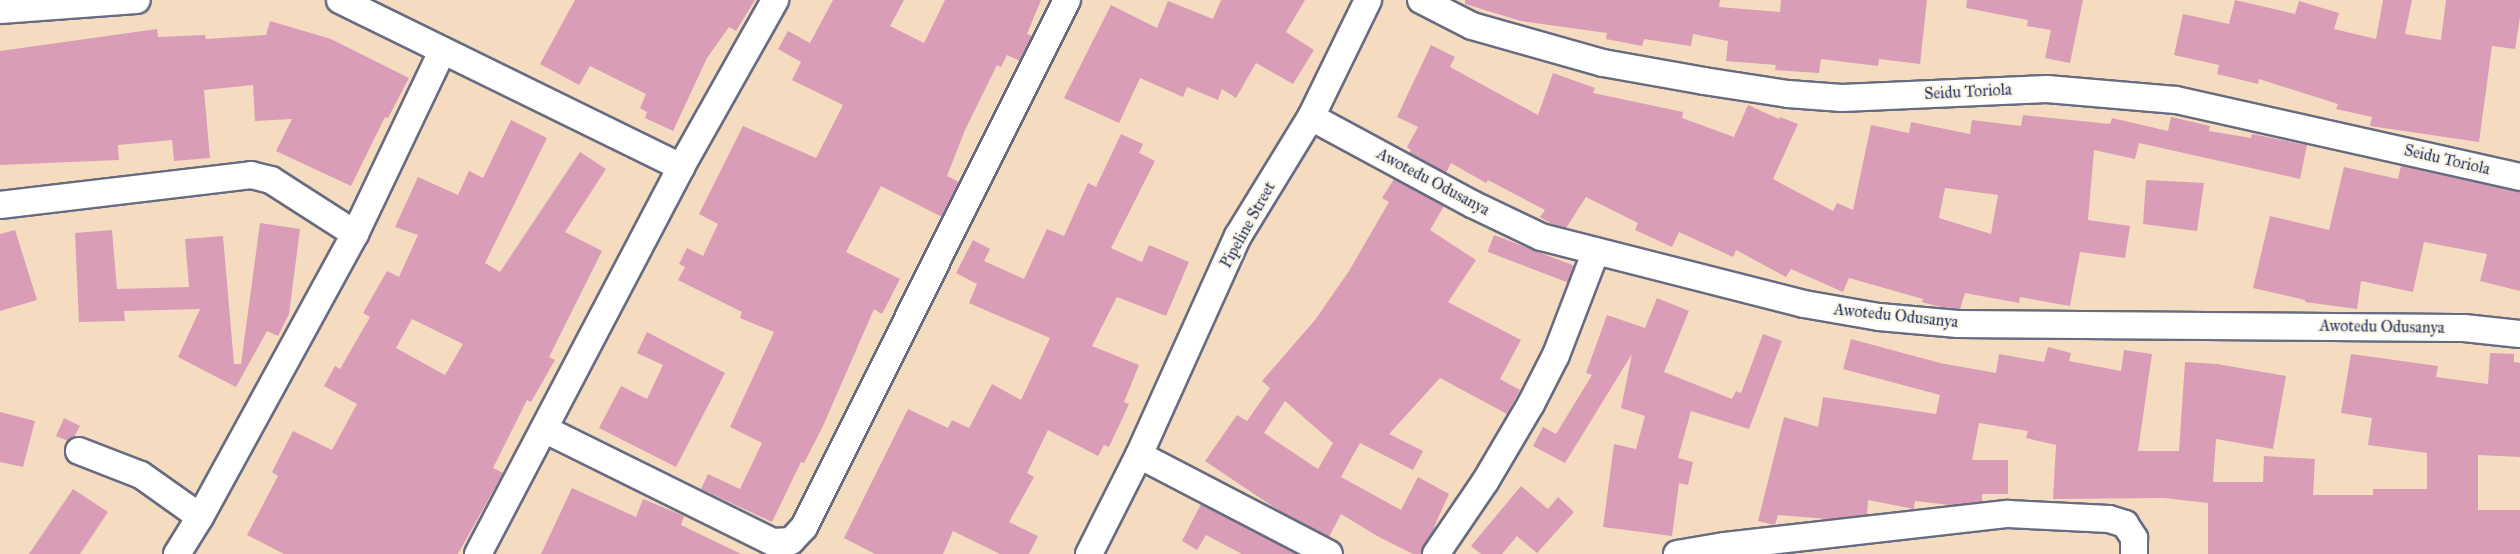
<!DOCTYPE html>
<html>
<head>
<meta charset="utf-8">
<style>
  body { margin:0 }
  #map { position:relative; width:2520px; height:554px; overflow:hidden; background:#f5dcc0; font-family:"IM FELL Great Primer",serif }
  div>[style] { position:absolute }
  [style*='--x'] { left:calc(var(--x)*1px); top:calc(var(--y)*1px); width:calc(var(--w)*1px); rotate:calc(var(--a)*1deg) }
  .building>* { inset:0; background:#d99db7; transform-origin:0 0 }
  .roads { filter:drop-shadow(2px 0 #676c80) drop-shadow(-2px 0 #676c80) drop-shadow(0 2px #676c80) drop-shadow(0 -2px #676c80) }
  .minor>* { height:26px; margin:-13px; padding:0 13px; transform-origin:13px; border-radius:13px; background:#fff }
  span { translate:-50% -50%; white-space:nowrap; text-align:center; line-height:1.15; -webkit-text-stroke:4.5px #fcf5e5; paint-order:stroke }
  .street-label { font-size:16px; color:#1b2f5e }
</style>
</head>
<body>
<div id="map">
  <div class="building">
    <div style="clip-path:polygon(575px 0,755px 0,736px 31px,729px 27px,707px 58px,673px 131px,645px 118px,647px 112px,640px 108px,646px 94px,590px 66px,579px 85px,540px 64px)"></div>
    <div style="clip-path:polygon(833px 0,904px 0,890px 26px,924px 43px,945px 0,1041px 0,1027px 34px,1032px 36px,1020px 61px,1007px 55px,1001px 67px,997px 65px,965px 130px,947px 176px,959px 182px,942px 217px,881px 186px,846px 252px,900px 279px,882px 314px,874px 309px,823px 426px,804px 463px,801px 462px,772px 522px,701px 489px,708px 474px,740px 489px,762px 443px,730px 427px,774px 332px,740px 318px,742px 312px,678px 280px,685px 267px,679px 264px,687px 248px,703px 256px,718px 224px,699px 214px,743px 126px,816px 158px,843px 105px,792px 80px,801px 62px,778px 49px,788px 31px,810px 43px)"></div>
    <div style="clip-path:polygon(1221px 0,1305px 0,1286px 32px,1314px 50px,1293px 84px,1256px 63px,1236px 98px,1222px 89px,1218px 100px,1187px 87px,1183px 97px,1140px 78px,1119px 123px,1064px 98px,1111px 5px,1157px 28px,1168px 1px,1213px 19px)"></div>
    <div style="clip-path:polygon(1465px 0,1720px 0,1719px 7px,1780px 12px,1781px 0,1927px 0,1920px 64px,1879px 59px,1878px 66px,1821px 59px,1819px 73px,1775px 70px,1776px 65px,1726px 61px,1728px 41px,1693px 34px,1691px 46px,1644px 39px,1642px 46px,1606px 39px,1607px 33px,1521px 21px,1465px 4px)"></div>
    <div style="clip-path:polygon(1967px 0,2083px 0,2070px 63px,2045px 58px,2051px 30px,2027px 26px,2028px 20px,1966px 8px)"></div>
    <div style="clip-path:polygon(2235px 0,2295px 14px,2299px 1px,2339px 13px,2334px 29px,2376px 39px,2383px 0,2412px 0,2405px 34px,2441px 40px,2446px 0,2520px 0,2520px 17px,2515px 49px,2492px 46px,2479px 142px,2370px 126px,2372px 117px,2336px 109px,2338px 104px,2259px 79px,2258px 84px,2217px 74px,2219px 65px,2174px 55px,2183px 14px,2229px 24px)"></div>
    <div style="clip-path:polygon(270px 21px,331px 39px,409px 78px,388px 118px,385px 117px,351px 186px,276px 151px,292px 119px,255px 121px,253px 85px,204px 90px,210px 158px,174px 161px,172px 140px,118px 145px,119px 160px,0 165px,0 51px,157px 29px,158px 37px,205px 35px,206px 39px,266px 35px)"></div>
    <div style="clip-path:polygon(evenodd,1431px 45px,1455px 57px,1450px 67px,1538px 115px,1553px 73px,1595px 88px,1593px 93px,1683px 112px,1682px 118px,1734px 137px,1748px 105px,1779px 119px,1780px 117px,1798px 124px,1773px 179px,1833px 211px,1837px 203px,1853px 210px,1871px 125px,1909px 133px,1911px 122px,1970px 134px,1972px 120px,2021px 126px,2023px 115px,2110px 124px,2112px 118px,2168px 131px,2171px 117px,2210px 126px,2209px 131px,2251px 138px,2252px 134px,2307px 145px,2300px 179px,2139px 143px,2135px 159px,2094px 150px,2088px 220px,2130px 226px,2125px 258px,2080px 252px,2070px 306px,2020px 297px,2019px 303px,1965px 293px,1960px 309px,1941px 307px,1922px 302px,1923px 299px,1849px 278px,1843px 292px,1791px 269px,1786px 277px,1736px 250px,1733px 257px,1679px 232px,1672px 247px,1635px 230px,1638px 223px,1586px 197px,1566px 228px,1552px 224px,1540px 217px,1545px 210px,1488px 180px,1486px 183px,1451px 163px,1446px 173px,1409px 153px,1411px 150px,1407px 147px,1418px 127px,1397px 117px,1431px 45px,1945px 188px,1998px 195px,1991px 234px,1939px 218px,1945px 188px)"></div>
    <div style="clip-path:polygon(evenodd,511px 120px,547px 138px,485px 263px,500px 272px,580px 152px,606px 169px,565px 232px,602px 251px,549px 357px,555px 360px,531px 402px,527px 400px,493px 468px,503px 473px,458px 554px,284px 554px,247px 535px,278px 476px,272px 472px,293px 431px,332px 450px,357px 404px,324px 386px,335px 366px,340px 369px,370px 317px,363px 313px,387px 271px,399px 277px,418px 235px,395px 227px,418px 177px,458px 195px,469px 171px,483px 178px,511px 120px,412px 319px,463px 344px,445px 375px,396px 348px,412px 319px)"></div>
    <div style="clip-path:polygon(1121px 134px,1143px 144px,1139px 153px,1155px 161px,1111px 248px,1142px 262px,1149px 245px,1189px 262px,1166px 316px,1117px 297px,1092px 346px,1139px 365px,1124px 402px,1129px 404px,1109px 447px,1104px 445px,1098px 456px,1048px 430px,1027px 473px,1034px 477px,1009px 522px,1038px 536px,1029px 554px,1000px 554px,953px 531px,943px 554px,875px 554px,844px 538px,908px 409px,948px 428px,952px 420px,969px 428px,992px 384px,1021px 400px,1050px 338px,969px 303px,977px 284px,956px 273px,973px 240px,990px 249px,984px 261px,1024px 279px,1047px 229px,1064px 236px,1088px 183px,1096px 187px)"></div>
    <div style="clip-path:polygon(2401px 166px,2520px 192px,2520px 291px,2480px 281px,2487px 254px,2424px 242px,2413px 292px,2361px 281px,2357px 309px,2305px 302px,2305px 300px,2253px 288px,2270px 216px,2329px 230px,2344px 167px,2398px 179px)"></div>
    <div style="clip-path:polygon(evenodd,1394px 179px,1444px 206px,1430px 230px,1476px 260px,1448px 302px,1521px 340px,1500px 379px,1520px 390px,1507px 414px,1440px 378px,1389px 434px,1423px 451px,1413px 470px,1360px 443px,1341px 477px,1401px 510px,1418px 477px,1449px 494px,1434px 527px,1436px 528px,1421px 554px,1413px 554px,1379px 537px,1341px 514px,1329px 537px,1284px 514px,1205px 461px,1237px 415px,1247px 421px,1270px 388px,1262px 381px,1315px 320px,1349px 271px,1389px 202px,1382px 198px,1394px 179px,1285px 401px,1333px 443px,1318px 469px,1264px 433px,1285px 401px)"></div>
    <div style="clip-path:polygon(2146px 180px,2204px 183px,2197px 231px,2143px 224px)"></div>
    <div style="clip-path:polygon(260px 223px,300px 229px,289px 314px,278px 336px,267px 331px,236px 387px,178px 357px,200px 309px,124px 311px,125px 321px,79px 322px,75px 233px,112px 230px,117px 289px,189px 287px,185px 239px,223px 236px,234px 364px,241px 364px)"></div>
    <div style="clip-path:polygon(15px 230px,37px 300px,0 311px,0 234px)"></div>
    <div style="left:1494px;top:235px;width:86px;height:18px;rotate:21deg"></div>
    <div style="clip-path:polygon(1657px 298px,1689px 311px,1664px 372px,1732px 399px,1736px 391px,1741px 393px,1763px 334px,1782px 341px,1749px 429px,1691px 411px,1678px 458px,1693px 462px,1688px 485px,1679px 483px,1672px 536px,1603px 527px,1614px 444px,1636px 449px,1645px 416px,1621px 408px,1632px 354px,1565px 463px,1533px 446px,1543px 427px,1556px 434px,1592px 375px,1586px 373px,1607px 315px,1645px 328px)"></div>
    <div style="clip-path:polygon(647px 332px,725px 373px,676px 467px,599px 428px,621px 386px,647px 399px,663px 365px,637px 353px)"></div>
    <div style="clip-path:polygon(1851px 339px,1940px 363px,1996px 373px,1999px 354px,2044px 362px,2048px 347px,2071px 353px,2069px 361px,2121px 371px,2124px 350px,2152px 354px,2138px 451px,2179px 451px,2185px 362px,2217px 364px,2286px 376px,2273px 449px,2216px 439px,2213px 482px,2263px 482px,2264px 456px,2315px 459px,2313px 495px,2373px 495px,2373px 489px,2427px 489px,2427px 453px,2368px 445px,2372px 418px,2341px 413px,2351px 354px,2438px 366px,2436px 377px,2488px 384px,2490px 353px,2514px 354px,2514px 362px,2520px 363px,2520px 457px,2478px 455px,2478px 510px,2520px 510px,2520px 554px,2208px 554px,2208px 503px,2164px 498px,2053px 499px,2056px 445px,2026px 438px,2028px 431px,1979px 423px,1972px 460px,2008px 460px,2008px 494px,1982px 494px,1982px 502px,1950px 505px,1915px 501px,1914px 509px,1868px 500px,1867px 515px,1828px 519px,1778px 515px,1775px 525px,1758px 521px,1784px 417px,1818px 427px,1823px 397px,1936px 414px,1940px 395px,1843px 369px)"></div>
    <div style="clip-path:polygon(0 412px,35px 421px,23px 467px,0 462px)"></div>
    <div style="clip-path:polygon(64px 418px,80px 426px,74px 437px,68px 441px,56px 436px)"></div>
    <div style="clip-path:polygon(1521px 486px,1548px 509px,1558px 497px,1574px 512px,1537px 553px,1517px 536px,1502px 554px,1481px 554px,1471px 546px)"></div>
    <div style="clip-path:polygon(572px 488px,636px 517px,643px 499px,684px 516px,681px 525px,741px 554px,541px 554px)"></div>
    <div style="clip-path:polygon(73px 489px,108px 512px,80px 554px,29px 554px)"></div>
    <div style="clip-path:polygon(1201px 504px,1297px 554px,1242px 554px,1206px 535px,1197px 550px,1182px 541px)"></div>
  </div>
  <div class="roads">
    <div class="minor">
      <div style="--x:340;--y:0;--w:380;--a:26.1"></div>
      <div style="--x:1421;--y:0;--w:57;--a:27"></div>
      <div style="--x:1472;--y:26;--w:136;--a:15.8"></div>
      <div style="--x:1603;--y:63;--w:103;--a:10.1"></div>
      <div style="--x:1704;--y:81;--w:85;--a:8.8"></div>
      <div style="--x:1788;--y:94;--w:54;--a:4.2"></div>
      <div style="--x:1842;--y:98;--w:205;--a:-2.5"></div>
      <div style="--x:2047;--y:89;--w:129;--a:4.9"></div>
      <div style="--x:2176;--y:100;--w:353;--a:12.6"></div>
      <div style="--x:0;--y:10;--w:137;--a:-4.2"></div>
      <div style="--x:1311;--y:117;--w:183;--a:28.4"></div>
      <div style="--x:1472;--y:204;--w:76;--a:25.6"></div>
      <div style="--x:1541;--y:237;--w:271;--a:14.3"></div>
      <div style="--x:1804;--y:304;--w:76;--a:9.8"></div>
      <div style="--x:1879;--y:317;--w:79;--a:5.1"></div>
      <div style="--x:1958;--y:324;--w:506;--a:0.45"></div>
      <div style="--x:2464;--y:328;--w:56;--a:6.1"></div>
      <div style="--x:0;--y:205;--w:253;--a:-6.8"></div>
      <div style="--x:251;--y:175;--w:21;--a:14"></div>
      <div style="--x:271;--y:180;--w:100;--a:32.7"></div>
      <div style="--x:544;--y:429;--w:255;--a:26.3"></div>
      <div style="--x:773;--y:542;--w:18;--a:-3"></div>
      <div style="--x:791;--y:541;--w:19;--a:-47"></div>
      <div style="--x:804;--y:527;--w:589;--a:-63.48"></div>
      <div style="--x:79;--y:451;--w:66;--a:21.2"></div>
      <div style="--x:141;--y:475;--w:72;--a:35.4"></div>
      <div style="--x:1139;--y:455;--w:214;--a:27.5"></div>
      <div style="--x:177;--y:554;--w:44;--a:-58.1"></div>
      <div style="--x:200;--y:517;--w:323;--a:-61.3"></div>
      <div style="--x:355;--y:234;--w:202;--a:-64.5"></div>
      <div style="--x:478;--y:554;--w:437;--a:-62.3"></div>
      <div style="--x:681;--y:167;--w:192;--a:-60.6"></div>
      <div style="--x:1089;--y:554;--w:111;--a:-63.2"></div>
      <div style="--x:1139;--y:455;--w:240;--a:-65.7"></div>
      <div style="--x:1238;--y:236;--w:140;--a:-58.5"></div>
      <div style="--x:1311;--y:117;--w:130;--a:-64"></div>
      <div style="--x:1436;--y:554;--w:87;--a:-55.8"></div>
      <div style="--x:1485;--y:482;--w:91;--a:-59.5"></div>
      <div style="--x:1531;--y:404;--w:55;--a:-63"></div>
      <div style="--x:1556;--y:355;--w:111;--a:-69"></div>
      <div style="--x:1677;--y:554;--w:49;--a:-9.5"></div>
      <div style="--x:1725;--y:546;--w:285;--a:-6.5"></div>
      <div style="--x:2008;--y:514;--w:101;--a:2.8"></div>
      <div style="--x:2109;--y:519;--w:17;--a:17"></div>
      <div style="--x:2125;--y:524;--w:17;--a:57"></div>
      <div style="--x:2134;--y:538;--w:16;--a:90"></div>
    </div>
  </div>
  <div class="street-label">
    <span style="left:1968px;top:92px;rotate:-3deg">Seidu Toriola</span>
    <span style="left:2447px;top:160px;rotate:13deg">Seidu Toriola</span>
    <span style="left:1433px;top:182px;rotate:28deg">Awotedu Odusanya</span>
    <span style="left:1248px;top:225px;rotate:-61deg">Pipeline Street</span>
    <span style="left:1896px;top:316px;rotate:6deg">Awotedu Odusanya</span>
    <span style="left:2382px;top:327px;rotate:1deg">Awotedu Odusanya</span>
  </div>
</div>
</body>
</html>
